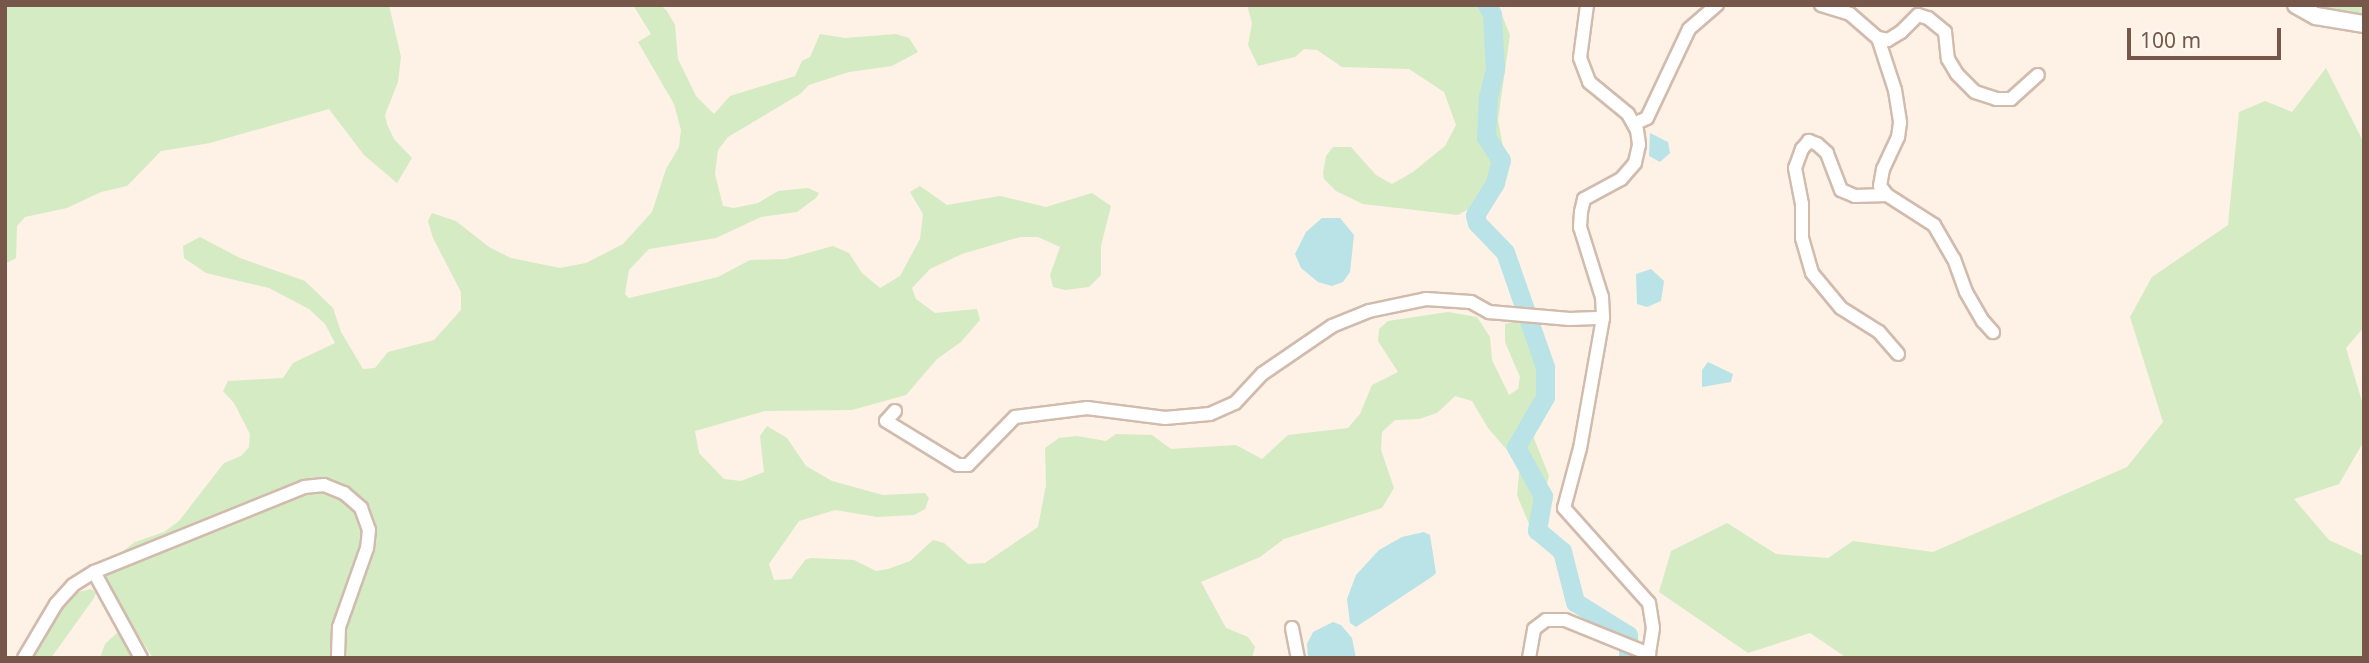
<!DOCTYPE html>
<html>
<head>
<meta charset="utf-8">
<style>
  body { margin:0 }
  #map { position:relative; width:2369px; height:663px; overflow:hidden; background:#fdf2e5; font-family:"Noto Sans",sans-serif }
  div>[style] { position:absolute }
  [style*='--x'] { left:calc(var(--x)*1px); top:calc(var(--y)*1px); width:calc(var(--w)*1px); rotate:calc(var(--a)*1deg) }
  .green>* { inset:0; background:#d5ebc3 }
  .water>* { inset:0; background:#b9e3e7 }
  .river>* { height:19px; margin:-9.5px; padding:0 9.5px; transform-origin:9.5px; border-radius:9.5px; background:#b9e3e7 }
  .roads { filter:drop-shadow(2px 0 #d1bbad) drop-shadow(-2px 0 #d1bbad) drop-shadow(0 2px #d1bbad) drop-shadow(0 -2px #d1bbad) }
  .minor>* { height:12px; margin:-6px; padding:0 6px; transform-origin:6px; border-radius:6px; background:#fff }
  .tertiary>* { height:16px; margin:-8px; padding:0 8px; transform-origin:8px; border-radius:8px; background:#fff }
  span { translate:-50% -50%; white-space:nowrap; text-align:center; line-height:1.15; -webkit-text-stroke:7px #fff6ec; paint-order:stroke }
  .frame { position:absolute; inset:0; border:7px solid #765749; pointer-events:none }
  .scale { position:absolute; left:2127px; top:28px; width:154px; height:32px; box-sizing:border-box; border:4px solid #765749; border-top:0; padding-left:9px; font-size:21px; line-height:24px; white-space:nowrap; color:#765749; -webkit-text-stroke:5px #fff6ec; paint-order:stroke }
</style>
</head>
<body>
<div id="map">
  <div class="green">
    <div style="clip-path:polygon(5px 5px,389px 5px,401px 57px,398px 82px,385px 115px,387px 124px,394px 139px,412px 158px,397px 183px,364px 155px,329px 109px,210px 143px,161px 151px,127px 186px,101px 192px,67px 208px,25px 217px,17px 226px,16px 258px,5px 264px)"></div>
    <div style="clip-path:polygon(633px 5px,661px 5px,667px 11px,675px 25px,678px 59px,696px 96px,714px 114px,730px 96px,795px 76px,802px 61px,810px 57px,820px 34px,845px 38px,896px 34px,909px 38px,918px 52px,892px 66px,849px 72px,809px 85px,800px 94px,728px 137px,718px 150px,715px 174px,723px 206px,734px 208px,758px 203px,778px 191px,808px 188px,819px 193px,816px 198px,797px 212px,761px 217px,716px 238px,649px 249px,629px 270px,625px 294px,629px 298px,718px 277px,750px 260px,786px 259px,833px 246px,849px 253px,862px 273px,880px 288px,900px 276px,920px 239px,923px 214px,910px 192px,920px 186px,947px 205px,1000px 196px,1046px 207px,1092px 193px,1111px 206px,1101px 246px,1101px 275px,1089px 287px,1065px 290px,1053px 287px,1050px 275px,1060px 247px,1038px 237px,1020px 237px,962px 254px,930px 269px,912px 288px,916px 299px,935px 313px,977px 309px,980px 320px,961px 342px,937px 359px,906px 395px,852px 410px,765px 411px,695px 431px,699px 453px,724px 479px,741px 481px,764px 472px,760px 436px,767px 426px,787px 438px,806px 466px,832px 481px,883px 495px,925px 493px,929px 498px,925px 509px,914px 515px,877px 517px,835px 510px,799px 521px,769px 564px,774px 580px,791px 579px,805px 560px,811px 558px,854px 560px,876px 571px,888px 569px,910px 561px,933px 540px,944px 543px,968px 564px,985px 563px,1038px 527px,1046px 485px,1045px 448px,1059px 438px,1077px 436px,1106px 441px,1116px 434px,1152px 435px,1171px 449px,1236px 445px,1262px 459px,1288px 435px,1348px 428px,1360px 414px,1372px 385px,1398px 372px,1378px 341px,1379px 329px,1388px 321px,1448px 312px,1477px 317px,1490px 337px,1492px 360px,1509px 395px,1518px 389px,1520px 377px,1505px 342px,1505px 324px,1522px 319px,1535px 338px,1551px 395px,1527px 421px,1549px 476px,1535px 524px,1529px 524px,1517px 495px,1520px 465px,1488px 428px,1472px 401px,1455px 396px,1437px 413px,1419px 419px,1395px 420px,1382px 432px,1381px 450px,1394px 488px,1382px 508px,1284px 539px,1260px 557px,1201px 582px,1226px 628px,1248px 637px,1255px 647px,1252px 658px,153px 658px,112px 594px,104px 571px,110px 561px,135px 542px,164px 532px,179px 521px,224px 463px,241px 456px,249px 447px,250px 434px,234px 403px,223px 391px,228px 381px,283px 378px,293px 363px,335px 343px,325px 324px,309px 309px,269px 288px,206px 273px,184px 258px,183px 246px,200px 237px,240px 258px,305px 281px,333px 308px,341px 332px,363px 369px,375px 368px,388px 352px,434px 340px,461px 310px,461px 292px,433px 238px,428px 221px,432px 213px,456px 221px,489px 247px,511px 258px,560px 268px,586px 263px,623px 244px,652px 212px,666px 169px,679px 147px,681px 130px,674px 104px,638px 42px,651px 34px)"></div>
    <div style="clip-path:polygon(1247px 5px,1498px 5px,1510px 35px,1498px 120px,1505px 157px,1498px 181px,1484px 200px,1458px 215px,1363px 204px,1336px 191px,1324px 179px,1323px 173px,1326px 156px,1333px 147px,1351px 147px,1376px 175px,1392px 184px,1413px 172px,1445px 146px,1456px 125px,1444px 92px,1409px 69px,1342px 67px,1317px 50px,1304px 49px,1295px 57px,1258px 66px,1248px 45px,1252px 23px)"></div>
    <div style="clip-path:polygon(2319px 5px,2364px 5px,2364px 16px,2356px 17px)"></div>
    <div style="clip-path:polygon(2326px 68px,2364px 143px,2364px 327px,2346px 348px,2364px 408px,2364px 441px,2339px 484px,2294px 499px,2329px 540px,2364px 556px,2364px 658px,1847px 658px,1810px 633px,1748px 653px,1659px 592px,1671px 551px,1727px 523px,1776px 554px,1828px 558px,1853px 541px,1933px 552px,2127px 467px,2163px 422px,2130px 317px,2152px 277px,2228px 225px,2239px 112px,2265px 101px,2292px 112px)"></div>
    <div style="clip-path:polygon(91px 589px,96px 593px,94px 598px,51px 658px,34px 658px,51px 614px,74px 593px)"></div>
    <div style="clip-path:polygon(118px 632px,127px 638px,140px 658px,100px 658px,105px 644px)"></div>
  </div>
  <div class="water">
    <div style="clip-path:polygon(1650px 133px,1668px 142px,1670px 153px,1660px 162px,1649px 156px)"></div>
    <div style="clip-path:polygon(1322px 218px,1340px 218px,1354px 235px,1350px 272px,1343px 282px,1332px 286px,1318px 282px,1301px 268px,1295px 254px,1306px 232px)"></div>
    <div style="clip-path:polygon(1651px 269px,1664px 281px,1661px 301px,1647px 307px,1637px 304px,1636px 274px)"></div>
    <div style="clip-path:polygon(1708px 362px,1733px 374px,1731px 382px,1702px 387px,1702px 370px)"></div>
    <div style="clip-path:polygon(1424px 532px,1430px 535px,1436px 573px,1433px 576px,1356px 627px,1350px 623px,1347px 599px,1356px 575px,1379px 550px,1402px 537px)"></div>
    <div style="clip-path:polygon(1333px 622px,1341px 625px,1352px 638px,1356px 658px,1308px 658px,1307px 644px,1313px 632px)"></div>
  </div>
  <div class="river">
    <div style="--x:1487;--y:5;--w:10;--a:61"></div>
    <div style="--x:1492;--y:14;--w:55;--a:86.9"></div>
    <div style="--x:1495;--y:69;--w:29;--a:104"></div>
    <div style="--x:1488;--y:97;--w:40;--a:92.9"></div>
    <div style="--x:1486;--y:137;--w:27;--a:57"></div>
    <div style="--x:1501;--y:160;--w:24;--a:105"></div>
    <div style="--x:1495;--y:183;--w:38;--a:122"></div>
    <div style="--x:1475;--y:215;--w:8;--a:76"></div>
    <div style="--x:1477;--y:223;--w:40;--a:46"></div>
    <div style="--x:1505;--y:252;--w:122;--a:70.8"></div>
    <div style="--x:1545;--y:367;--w:30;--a:90"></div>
    <div style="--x:1545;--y:397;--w:58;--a:120.1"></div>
    <div style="--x:1516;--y:447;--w:56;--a:61.1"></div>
    <div style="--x:1543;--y:496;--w:35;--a:100"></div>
    <div style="--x:1537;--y:530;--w:33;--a:40"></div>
    <div style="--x:1562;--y:551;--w:53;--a:75.7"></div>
    <div style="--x:1575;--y:602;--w:62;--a:31.9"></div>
    <div style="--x:1628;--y:635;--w:23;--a:90"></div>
  </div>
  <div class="roads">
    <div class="minor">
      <div style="--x:1587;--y:5;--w:53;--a:97.5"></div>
      <div style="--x:1580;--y:58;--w:26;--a:69"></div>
      <div style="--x:1589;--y:82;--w:50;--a:39.4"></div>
      <div style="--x:1628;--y:114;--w:18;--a:61"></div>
      <div style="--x:1637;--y:130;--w:15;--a:82"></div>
      <div style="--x:1639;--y:145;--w:18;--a:103"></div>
      <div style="--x:1635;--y:163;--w:21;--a:131"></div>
      <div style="--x:1621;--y:179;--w:42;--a:151.6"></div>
      <div style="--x:1584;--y:199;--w:13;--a:103"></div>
      <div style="--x:1581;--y:212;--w:15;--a:94"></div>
      <div style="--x:1580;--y:227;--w:73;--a:72.6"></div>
      <div style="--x:1602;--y:297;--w:21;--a:87"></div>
      <div style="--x:1603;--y:318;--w:132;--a:100"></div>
      <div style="--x:1580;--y:448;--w:62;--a:104.9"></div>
      <div style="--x:1564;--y:508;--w:127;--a:48.2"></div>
      <div style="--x:1649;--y:603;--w:25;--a:81"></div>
      <div style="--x:1653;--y:628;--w:30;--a:99"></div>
      <div style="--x:1821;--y:5;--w:30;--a:17"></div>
      <div style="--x:1850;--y:14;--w:37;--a:41"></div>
      <div style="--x:1878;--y:38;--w:10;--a:11"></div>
      <div style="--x:1888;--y:40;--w:15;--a:-32"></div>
      <div style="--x:1901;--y:32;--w:24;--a:-45"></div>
      <div style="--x:1918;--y:15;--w:10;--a:17"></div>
      <div style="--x:1928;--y:18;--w:22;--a:39"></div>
      <div style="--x:1945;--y:32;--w:27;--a:84"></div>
      <div style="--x:1948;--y:59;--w:17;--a:59"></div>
      <div style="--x:1957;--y:74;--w:25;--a:45"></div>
      <div style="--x:1975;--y:92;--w:22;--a:18"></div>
      <div style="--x:1996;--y:99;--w:15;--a:0"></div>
      <div style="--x:2011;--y:99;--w:36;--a:-42"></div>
      <div style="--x:1878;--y:38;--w:55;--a:71.9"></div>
      <div style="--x:1895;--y:90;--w:33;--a:81"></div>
      <div style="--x:1900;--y:123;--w:14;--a:98"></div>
      <div style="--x:1898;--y:137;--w:35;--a:115"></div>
      <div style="--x:1883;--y:169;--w:17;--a:100"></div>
      <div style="--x:1880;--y:186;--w:11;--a:52"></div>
      <div style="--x:1887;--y:195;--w:56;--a:32.6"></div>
      <div style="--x:1934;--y:225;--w:39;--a:60"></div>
      <div style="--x:1954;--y:259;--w:35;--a:70"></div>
      <div style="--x:1966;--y:292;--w:34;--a:60"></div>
      <div style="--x:1983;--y:321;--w:15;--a:48"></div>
      <div style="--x:1634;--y:124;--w:14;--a:-25"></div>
      <div style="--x:1647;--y:118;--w:98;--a:-64.7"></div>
      <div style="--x:1689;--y:29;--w:37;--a:-41"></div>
      <div style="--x:1887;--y:195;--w:32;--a:178"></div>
      <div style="--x:1855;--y:196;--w:15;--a:-157"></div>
      <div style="--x:1841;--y:190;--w:40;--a:-111"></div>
      <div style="--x:1827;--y:153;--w:13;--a:-138"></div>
      <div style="--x:1817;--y:144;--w:9;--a:-159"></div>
      <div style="--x:1809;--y:141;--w:11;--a:131"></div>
      <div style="--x:1802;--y:149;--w:20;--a:110"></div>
      <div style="--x:1795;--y:168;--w:37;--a:79"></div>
      <div style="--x:1802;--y:204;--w:34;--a:90"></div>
      <div style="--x:1802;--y:238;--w:36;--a:74"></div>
      <div style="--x:1812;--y:273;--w:45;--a:50.4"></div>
      <div style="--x:1841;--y:308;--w:45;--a:32.3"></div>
      <div style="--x:1879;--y:332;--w:29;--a:49"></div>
      <div style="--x:895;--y:411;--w:13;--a:132"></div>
      <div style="--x:886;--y:421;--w:84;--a:31.4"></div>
      <div style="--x:958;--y:465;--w:10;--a:0"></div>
      <div style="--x:968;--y:465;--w:67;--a:-45.6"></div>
      <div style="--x:1015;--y:417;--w:73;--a:-7.1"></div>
      <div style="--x:1087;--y:408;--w:79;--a:7.3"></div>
      <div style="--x:1165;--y:418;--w:45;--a:-5.1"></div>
      <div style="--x:1210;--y:414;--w:27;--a:-24"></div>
      <div style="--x:1235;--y:403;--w:40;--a:-47"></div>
      <div style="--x:1262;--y:374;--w:85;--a:-34.4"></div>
      <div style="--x:1332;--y:326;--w:40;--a:-22"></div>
      <div style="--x:1369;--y:311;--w:58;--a:-11.9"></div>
      <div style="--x:1426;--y:299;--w:45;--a:3.8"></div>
      <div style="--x:1471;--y:302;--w:21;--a:29"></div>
      <div style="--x:1489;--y:312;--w:81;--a:4.9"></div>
      <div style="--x:1570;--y:319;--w:33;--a:-2"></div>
      <div style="--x:94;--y:572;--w:98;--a:61.3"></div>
      <div style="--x:1292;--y:628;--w:31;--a:79"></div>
      <div style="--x:24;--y:658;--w:63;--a:-59.3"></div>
      <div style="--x:56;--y:604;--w:25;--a:-48"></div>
      <div style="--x:73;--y:585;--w:25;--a:-32"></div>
      <div style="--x:94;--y:572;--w:227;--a:-22"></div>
      <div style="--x:304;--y:487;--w:20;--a:-6"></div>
      <div style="--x:324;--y:485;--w:22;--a:22"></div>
      <div style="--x:344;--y:493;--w:23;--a:41"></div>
      <div style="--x:361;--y:508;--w:23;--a:70"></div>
      <div style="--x:369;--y:530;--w:18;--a:96"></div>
      <div style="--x:367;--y:548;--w:84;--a:109.5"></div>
      <div style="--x:339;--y:627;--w:31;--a:92"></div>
      <div style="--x:1529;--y:658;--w:29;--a:-80"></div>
      <div style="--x:1534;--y:629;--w:15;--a:-37"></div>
      <div style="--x:1546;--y:620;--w:19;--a:0"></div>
      <div style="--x:1565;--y:620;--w:91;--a:22"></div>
    </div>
    <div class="tertiary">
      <div style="--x:2296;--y:5;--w:23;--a:29"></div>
      <div style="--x:2316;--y:16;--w:49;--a:9.5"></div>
    </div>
  </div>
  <div class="frame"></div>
  <div class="scale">100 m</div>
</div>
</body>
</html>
